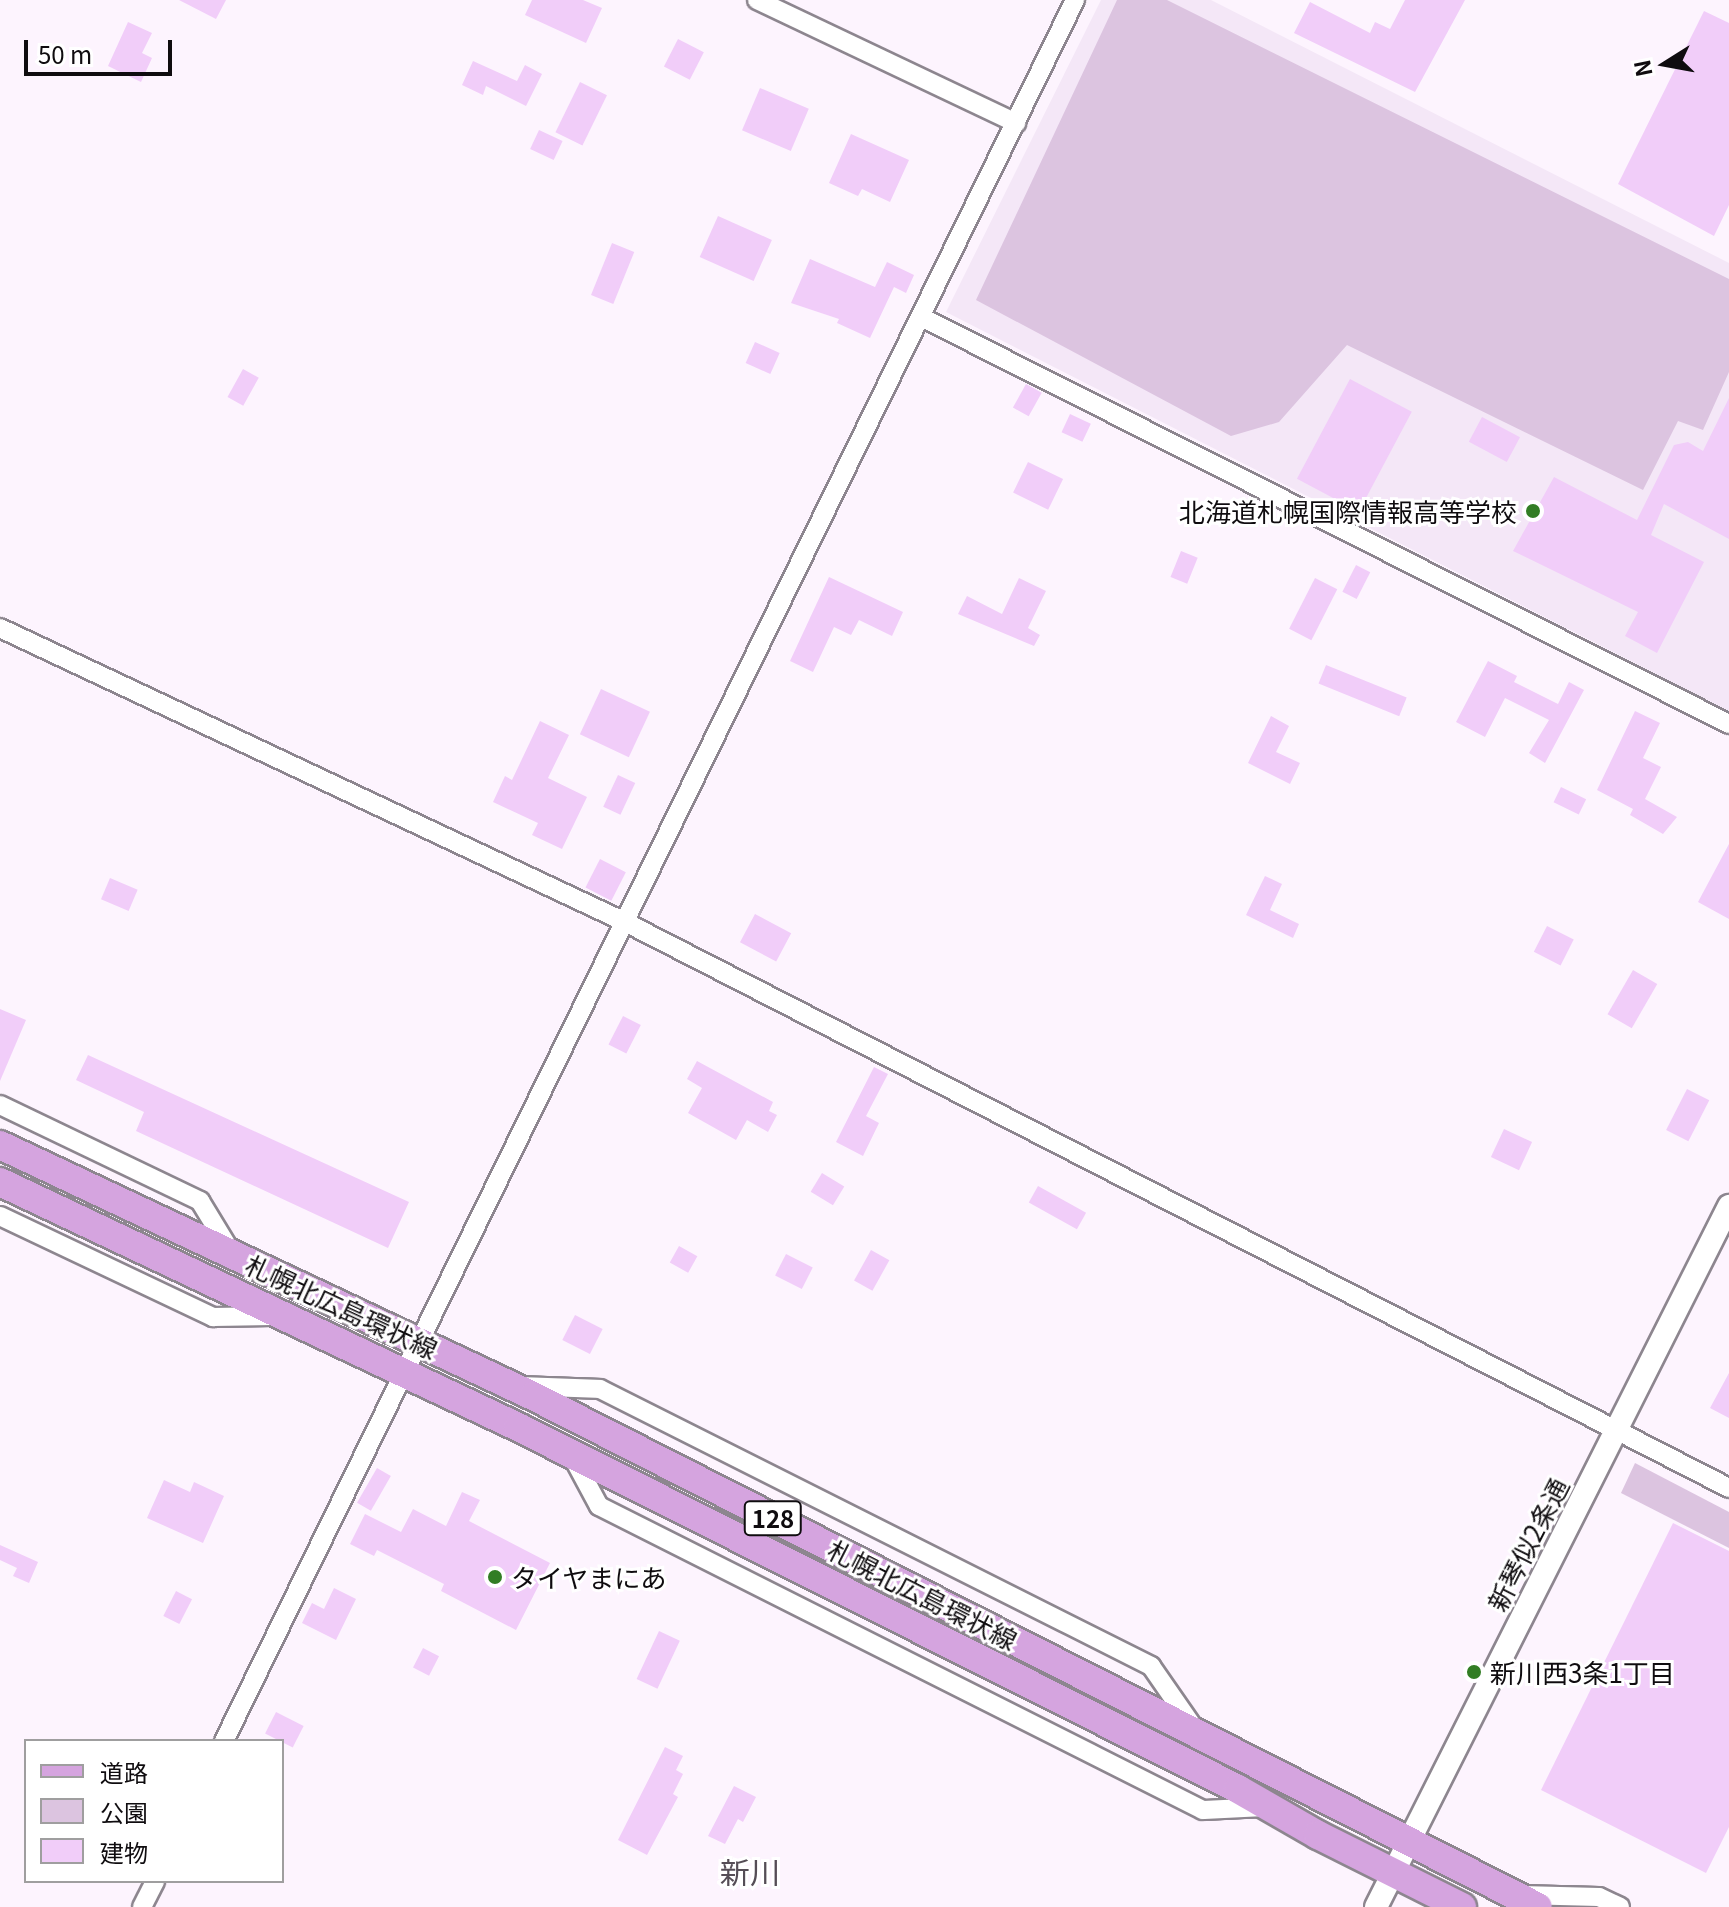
<!DOCTYPE html>
<html>
<head>
<meta charset="utf-8">
<style>
  body { margin:0 }
  #map { position:relative; width:1729px; height:1907px; overflow:hidden; background:#fdf4fe; font-family:Georgia,"Noto Sans JP",serif }
  div>[style] { position:absolute }
  [style*='--x'] { left:calc(var(--x)*1px); top:calc(var(--y)*1px); width:calc(var(--w)*1px); rotate:calc(var(--a)*1deg) }
  .built>* { inset:0; background:#f4e7f7 }
  .green>* { inset:0; background:#dcc4e0 }
  .building>* { inset:0; background:#f1cdf9; transform-origin:0 0 }
  .roads { filter:drop-shadow(2px 0 #8d868f) drop-shadow(-2px 0 #8d868f) drop-shadow(0 2px #8d868f) drop-shadow(0 -2px #8d868f) }
  .minor>* { height:18px; margin:-9px; padding:0 9px; transform-origin:9px; border-radius:9px; background:#fff }
  .tertiary>* { height:22px; margin:-11px; padding:0 11px; transform-origin:11px; border-radius:11px; background:#fff }
  .primary>* { height:28px; margin:-14px; padding:0 14px; transform-origin:14px; border-radius:14px; background:#d5a4df }
  .dots>* { width:22px; height:22px; translate:-50% -50%; box-sizing:border-box; border:4px solid #fff; border-radius:50% }
  span { translate:-50% -50%; white-space:nowrap; text-align:center; line-height:1.15; -webkit-text-stroke:6px #fff; paint-order:stroke }
  .shield-label span { padding:2px 6px; background:#fff; border:2px solid; border-radius:6px; -webkit-text-stroke-width:0 }
  .shield-label { font-size:24px; color:#0f0c0f; font-weight:700 }
  .poi-label { font-size:26px; color:#0f0c0f }
  .right { translate:-100% -50%; text-align:right }
  .left { translate:0 -50%; text-align:left }
  .street-label { font-size:26px; color:#0f0c0f }
  .quarter-label { font-size:30px; color:#554d56 }
  .legend { position:absolute; left:24px; top:1739px; width:260px; height:144px; box-sizing:border-box; background:#fff; border:2px solid #9f9e9f; margin:0; padding:10px 14px; list-style:none; font-size:24px; color:#0f0c0f }
  .legend li { display:flex; align-items:center; gap:16px; height:40px }
  .legend b { width:40px; border:2px solid #9f9e9f }
  .north { position:absolute; left:1625px; top:24px; width:80px; height:80px; -webkit-text-stroke:6px #fff; paint-order:stroke; rotate:259deg; font-size:22px; font-weight:700; line-height:32px; text-align:center; color:#0f0c0f }
  .north::after { content:''; display:block; margin:auto; width:28px; height:36px; background:#0f0c0f; clip-path:polygon(50% 0,100% 100%,50% 72%,0 100%) }
  .scale { position:absolute; left:24px; top:40px; width:148px; height:36px; box-sizing:border-box; border:4px solid #0f0c0f; border-top:0; padding-left:10px; font-size:24px; line-height:28px; white-space:nowrap; color:#0f0c0f; -webkit-text-stroke:6px #fff; paint-order:stroke }
</style>
</head>
<body>
<div id="map">
  <div class="built">
    <div style="clip-path:polygon(1101px 0,1211px 0,1729px 263px,1729px 711px,946px 312px)"></div>
  </div>
  <div class="green">
    <div style="clip-path:polygon(1117px 0,1167px 0,1729px 279px,1729px 372px,1703px 430px,1678px 421px,1643px 490px,1347px 345px,1279px 422px,1231px 436px,976px 300px)"></div>
    <div style="clip-path:polygon(1635px 1463px,1729px 1512px,1729px 1548px,1621px 1493px)"></div>
  </div>
  <div class="building">
    <div style="clip-path:polygon(179px 0,226px 0,216px 19px)"></div>
    <div style="clip-path:polygon(532px 0,583px 0,602px 8px,586px 43px,525px 15px)"></div>
    <div style="clip-path:polygon(1405px 0,1465px 0,1415px 92px,1294px 33px,1310px 2px,1370px 33px,1375px 22px,1390px 29px)"></div>
    <div style="clip-path:polygon(1704px 11px,1729px 23px,1729px 205px,1714px 236px,1618px 184px)"></div>
    <div style="clip-path:polygon(128px 22px,152px 33px,142px 53px,152px 58px,141px 82px,108px 66px)"></div>
    <div style="left:678px;top:39px;width:29px;height:31px;rotate:27deg"></div>
    <div style="clip-path:polygon(473px 61px,517px 81px,525px 65px,542px 74px,526px 106px,486px 86px,483px 95px,462px 85px)"></div>
    <div style="left:580px;top:82px;width:30px;height:56px;rotate:26deg"></div>
    <div style="left:760px;top:88px;width:53px;height:46px;rotate:23deg"></div>
    <div style="left:539px;top:130px;width:26px;height:21px;rotate:25deg"></div>
    <div style="clip-path:polygon(851px 134px,909px 160px,890px 202px,862px 189px,858px 196px,829px 183px)"></div>
    <div style="left:718px;top:216px;width:59px;height:45px;rotate:24deg"></div>
    <div style="left:612px;top:243px;width:24px;height:56px;rotate:22deg"></div>
    <div style="clip-path:polygon(810px 259px,875px 287px,887px 262px,914px 275px,906px 293px,894px 287px,870px 338px,837px 323px,839px 319px,791px 303px)"></div>
    <div style="left:755px;top:342px;width:27px;height:23px;rotate:24deg"></div>
    <div style="left:243px;top:369px;width:18px;height:32px;rotate:29deg"></div>
    <div style="left:1350px;top:379px;width:70px;height:113px;rotate:28deg"></div>
    <div style="left:1026px;top:384px;width:18px;height:27px;rotate:29deg"></div>
    <div style="clip-path:polygon(1729px 398px,1729px 539px,1664px 504px,1651px 535px,1704px 562px,1657px 653px,1625px 636px,1638px 612px,1513px 551px,1554px 477px,1637px 520px,1674px 445px,1688px 442px,1703px 451px)"></div>
    <div style="left:1070px;top:414px;width:23px;height:20px;rotate:25deg"></div>
    <div style="left:1482px;top:417px;width:43px;height:28px;rotate:28deg"></div>
    <div style="left:1028px;top:462px;width:39px;height:34px;rotate:26deg"></div>
    <div style="left:1181px;top:551px;width:18px;height:28px;rotate:22deg"></div>
    <div style="left:1356px;top:565px;width:16px;height:30px;rotate:27deg"></div>
    <div style="clip-path:polygon(829px 577px,903px 612px,892px 636px,859px 620px,851px 635px,834px 627px,813px 672px,790px 661px)"></div>
    <div style="clip-path:polygon(1019px 578px,1046px 591px,1028px 628px,1040px 635px,1034px 646px,958px 614px,967px 596px,1002px 614px)"></div>
    <div style="left:1315px;top:578px;width:25px;height:57px;rotate:27deg"></div>
    <div style="clip-path:polygon(1488px 661px,1517px 676px,1514px 682px,1558px 704px,1569px 682px,1584px 690px,1545px 763px,1529px 753px,1549px 720px,1505px 698px,1485px 737px,1456px 722px)"></div>
    <div style="left:1326px;top:665px;width:87px;height:20px;rotate:22deg"></div>
    <div style="left:601px;top:689px;width:54px;height:50px;rotate:25deg"></div>
    <div style="clip-path:polygon(1635px 711px,1660px 723px,1643px 758px,1661px 767px,1645px 799px,1677px 817px,1663px 834px,1630px 815px,1633px 809px,1597px 790px)"></div>
    <div style="clip-path:polygon(1271px 716px,1289px 726px,1276px 752px,1300px 763px,1290px 784px,1248px 763px)"></div>
    <div style="clip-path:polygon(540px 721px,569px 735px,548px 778px,587px 797px,562px 849px,532px 835px,538px 823px,493px 802px,505px 776px,512px 780px)"></div>
    <div style="left:618px;top:775px;width:19px;height:35px;rotate:25deg"></div>
    <div style="left:1561px;top:787px;width:28px;height:17px;rotate:26deg"></div>
    <div style="clip-path:polygon(1729px 844px,1729px 919px,1698px 902px)"></div>
    <div style="left:600px;top:859px;width:29px;height:32px;rotate:27deg"></div>
    <div style="clip-path:polygon(1265px 876px,1282px 884px,1270px 910px,1299px 924px,1293px 938px,1246px 915px)"></div>
    <div style="left:110px;top:878px;width:30px;height:23px;rotate:23deg"></div>
    <div style="left:755px;top:914px;width:41px;height:32px;rotate:28deg"></div>
    <div style="left:1547px;top:926px;width:30px;height:29px;rotate:27deg"></div>
    <div style="left:1633px;top:970px;width:28px;height:51px;rotate:30deg"></div>
    <div style="clip-path:polygon(0 1009px,26px 1020px,0 1081px)"></div>
    <div style="left:623px;top:1016px;width:20px;height:32px;rotate:27deg"></div>
    <div style="clip-path:polygon(88px 1055px,409px 1202px,388px 1248px,136px 1131px,144px 1112px,76px 1080px)"></div>
    <div style="clip-path:polygon(697px 1061px,773px 1102px,769px 1111px,777px 1115px,768px 1132px,747px 1120px,736px 1140px,688px 1113px,702px 1088px,687px 1079px)"></div>
    <div style="clip-path:polygon(874px 1067px,888px 1074px,866px 1116px,879px 1123px,863px 1156px,836px 1142px)"></div>
    <div style="left:1687px;top:1089px;width:25px;height:46px;rotate:27deg"></div>
    <div style="left:1504px;top:1129px;width:31px;height:31px;rotate:25deg"></div>
    <div style="left:822px;top:1173px;width:26px;height:22px;rotate:31deg"></div>
    <div style="left:1038px;top:1186px;width:55px;height:19px;rotate:29deg"></div>
    <div style="left:679px;top:1246px;width:21px;height:19px;rotate:29deg"></div>
    <div style="left:871px;top:1250px;width:21px;height:35px;rotate:29deg"></div>
    <div style="left:786px;top:1254px;width:30px;height:24px;rotate:27deg"></div>
    <div style="left:575px;top:1315px;width:31px;height:28px;rotate:27deg"></div>
    <div style="clip-path:polygon(1729px 1373px,1729px 1418px,1710px 1408px)"></div>
    <div style="left:377px;top:1468px;width:16px;height:40px;rotate:30deg"></div>
    <div style="clip-path:polygon(164px 1480px,190px 1492px,194px 1482px,224px 1496px,203px 1543px,147px 1518px)"></div>
    <div style="clip-path:polygon(462px 1492px,480px 1500px,469px 1521px,550px 1563px,516px 1630px,441px 1591px,444px 1584px,377px 1550px,374px 1556px,350px 1544px,365px 1514px,401px 1532px,413px 1509px,446px 1526px)"></div>
    <div style="clip-path:polygon(1673px 1523px,1729px 1551px,1729px 1827px,1706px 1873px,1541px 1790px)"></div>
    <div style="clip-path:polygon(0 1545px,38px 1562px,29px 1583px,13px 1576px,17px 1568px,0 1560px)"></div>
    <div style="clip-path:polygon(334px 1588px,356px 1599px,336px 1640px,302px 1623px,312px 1603px,324px 1609px)"></div>
    <div style="left:176px;top:1591px;width:18px;height:28px;rotate:27deg"></div>
    <div style="left:659px;top:1631px;width:23px;height:53px;rotate:25deg"></div>
    <div style="left:423px;top:1648px;width:18px;height:22px;rotate:27deg"></div>
    <div style="left:276px;top:1712px;width:31px;height:24px;rotate:27deg"></div>
    <div style="clip-path:polygon(665px 1747px,683px 1756px,676px 1770px,683px 1774px,673px 1794px,678px 1797px,647px 1855px,618px 1840px)"></div>
    <div style="clip-path:polygon(734px 1786px,756px 1797px,743px 1822px,738px 1819px,725px 1844px,708px 1836px)"></div>
  </div>
  <div class="roads">
    <div class="minor">
      <div style="--x:757;--y:0;--w:287;--a:25.4"></div>
      <div style="--x:921;--y:317;--w:905;--a:26.73"></div>
      <div style="--x:0;--y:628;--w:688;--a:25.19"></div>
      <div style="--x:623;--y:921;--w:1243;--a:27.14"></div>
      <div style="--x:0;--y:1105;--w:222;--a:25.6"></div>
      <div style="--x:200;--y:1201;--w:60;--a:58.7"></div>
      <div style="--x:0;--y:1216;--w:236;--a:25.4"></div>
      <div style="--x:213;--y:1317;--w:59;--a:-1"></div>
      <div style="--x:522;--y:1386;--w:78;--a:2.2"></div>
      <div style="--x:600;--y:1389;--w:617;--a:26.69"></div>
      <div style="--x:1151;--y:1666;--w:75;--a:55.3"></div>
      <div style="--x:571;--y:1454;--w:59;--a:61.7"></div>
      <div style="--x:599;--y:1506;--w:676;--a:26.72"></div>
      <div style="--x:1203;--y:1810;--w:62;--a:-2.8"></div>
      <div style="--x:224;--y:1741;--w:1938;--a:-63.95"></div>
      <div style="--x:1521;--y:1895;--w:78;--a:1.5"></div>
      <div style="--x:1599;--y:1897;--w:23;--a:25"></div>
      <div style="--x:142;--y:1907;--w:29;--a:-63"></div>
    </div>
    <div class="tertiary">
      <div style="--x:1376;--y:1907;--w:785;--a:-63.27"></div>
    </div>
    <div class="primary">
      <div style="--x:0;--y:1145;--w:589;--a:25.22"></div>
      <div style="--x:533;--y:1396;--w:1127;--a:26.95"></div>
      <div style="--x:0;--y:1182;--w:573;--a:25.31"></div>
      <div style="--x:518;--y:1427;--w:806;--a:26.69"></div>
      <div style="--x:1238;--y:1789;--w:92;--a:29.9"></div>
      <div style="--x:1318;--y:1835;--w:161;--a:26.6"></div>
    </div>
  </div>
  <div class="dots">
    <div style="left:1533px;top:511px;background:#327d24"></div>
    <div style="left:495px;top:1577px;background:#327d24"></div>
    <div style="left:1474px;top:1672px;background:#327d24"></div>
  </div>
  <div class="shield-label">
    <span style="left:773px;top:1518px">128</span>
  </div>
  <div class="poi-label">
    <span class="right" style="left:1517px;top:511px">北海道札幌国際情報高等学校</span>
    <span class="left" style="left:511px;top:1577px">タイヤまにあ</span>
    <span class="left" style="left:1490px;top:1672px">新川西3条1丁目</span>
  </div>
  <div class="street-label">
    <span style="left:342px;top:1306px;rotate:25deg">札幌北広島環状線</span>
    <span style="left:1527px;top:1544px;rotate:-63deg">新琴似2条通</span>
    <span style="left:923px;top:1594px;rotate:27deg">札幌北広島環状線</span>
  </div>
  <div class="quarter-label">
    <span style="left:750px;top:1871px">新川</span>
  </div>
  <ul class="legend">
  <li><b style="height:10px;background:#d5a4df"></b>道路</li>
  <li><b style="height:22px;background:#dcc4e0"></b>公園</li>
  <li><b style="height:22px;background:#f1cdf9"></b>建物</li>
  </ul>
  <div class="north">N</div>
  <div class="scale">50 m</div>
</div>
</body>
</html>
